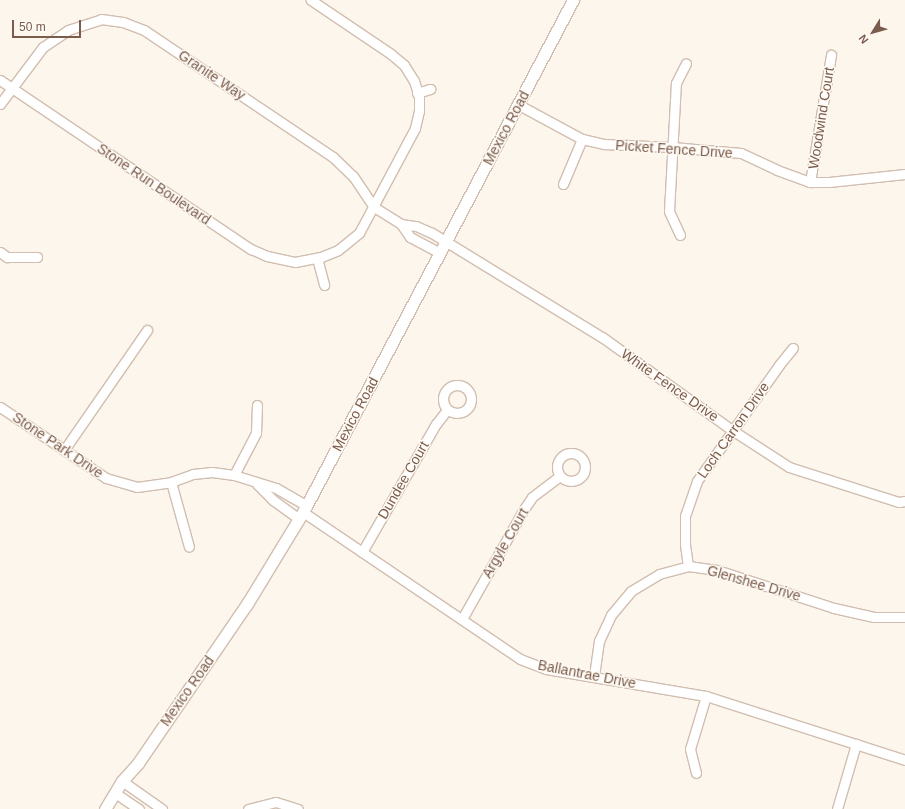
<!DOCTYPE html>
<html>
<head>
<meta charset="utf-8">
<style>
  body { margin:0 }
  #map { position:relative; width:905px; height:809px; overflow:hidden; background:#fdf6ec; font-family:Helvetica,sans-serif }
  div>[style] { position:absolute }
  [style*='--x'] { left:calc(var(--x)*1px); top:calc(var(--y)*1px); width:calc(var(--w)*1px); rotate:calc(var(--a)*1deg) }
  .roads { filter:drop-shadow(1px 0 #d1beb0) drop-shadow(-1px 0 #d1beb0) drop-shadow(0 1px #d1beb0) drop-shadow(0 -1px #d1beb0) }
  .minor>* { height:9px; margin:-4.5px; padding:0 4.5px; transform-origin:4.5px; border-radius:4.5px; background:#fff }
  .minor>.ring { margin:-4.5px; padding:0; box-sizing:content-box; background:none; border:9px solid #fff; border-radius:50% }
  .tertiary>* { height:11px; margin:-5.5px; padding:0 5.5px; transform-origin:5.5px; border-radius:5.5px; background:#fff }
  span { translate:-50% -50%; white-space:nowrap; text-align:center; line-height:1.15; -webkit-text-stroke:3px #fffaf3; paint-order:stroke }
  .street-label { font-size:14px; color:#7a5c4d }
  .north { position:absolute; left:853px; top:12px; width:40px; height:40px; -webkit-text-stroke:3px #fffaf3; paint-order:stroke; rotate:233deg; font-size:11px; font-weight:700; line-height:16px; text-align:center; color:#7a5c4d }
  .north::after { content:''; display:block; margin:auto; width:14px; height:18px; background:#7a5c4d; clip-path:polygon(50% 0,100% 100%,50% 72%,0 100%) }
  .scale { position:absolute; left:12px; top:20px; width:69px; height:18px; box-sizing:border-box; border:2px solid #7a5c4d; border-top:0; padding-left:5px; font-size:12px; line-height:14px; white-space:nowrap; color:#7a5c4d; -webkit-text-stroke:3px #fffaf3; paint-order:stroke }
</style>
</head>
<body>
<div id="map">
  <div class="roads">
    <div class="minor">
      <div style="--x:0;--y:80;--w:303;--a:34"></div>
      <div style="--x:251;--y:249;--w:17;--a:24"></div>
      <div style="--x:267;--y:256;--w:29;--a:12"></div>
      <div style="--x:295;--y:262;--w:26;--a:-11"></div>
      <div style="--x:321;--y:257;--w:18;--a:-22"></div>
      <div style="--x:338;--y:250;--w:27;--a:-39"></div>
      <div style="--x:359;--y:233;--w:119;--a:-61.9"></div>
      <div style="--x:415;--y:128;--w:17;--a:-77"></div>
      <div style="--x:419;--y:111;--w:14;--a:-90"></div>
      <div style="--x:419;--y:97;--w:17;--a:-107"></div>
      <div style="--x:414;--y:81;--w:19;--a:-122"></div>
      <div style="--x:404;--y:65;--w:17;--a:-140"></div>
      <div style="--x:391;--y:54;--w:97;--a:-146"></div>
      <div style="--x:417;--y:93;--w:14;--a:-17"></div>
      <div style="--x:0;--y:104;--w:71;--a:-53"></div>
      <div style="--x:43;--y:47;--w:30;--a:-34"></div>
      <div style="--x:68;--y:30;--w:35;--a:-18"></div>
      <div style="--x:101;--y:19;--w:22;--a:8"></div>
      <div style="--x:123;--y:22;--w:22;--a:21"></div>
      <div style="--x:144;--y:30;--w:228;--a:33.9"></div>
      <div style="--x:333;--y:157;--w:28;--a:44"></div>
      <div style="--x:353;--y:176;--w:37;--a:56"></div>
      <div style="--x:374;--y:207;--w:32;--a:32"></div>
      <div style="--x:401;--y:224;--w:16;--a:55"></div>
      <div style="--x:410;--y:237;--w:34;--a:28"></div>
      <div style="--x:519;--y:105;--w:72;--a:28.4"></div>
      <div style="--x:582;--y:139;--w:23;--a:13"></div>
      <div style="--x:604;--y:144;--w:68;--a:2.5"></div>
      <div style="--x:672;--y:147;--w:69;--a:5"></div>
      <div style="--x:741;--y:153;--w:40;--a:25"></div>
      <div style="--x:777;--y:170;--w:35;--a:20"></div>
      <div style="--x:810;--y:182;--w:19;--a:0"></div>
      <div style="--x:829;--y:182;--w:76;--a:-6"></div>
      <div style="--x:810;--y:182;--w:129;--a:-80.6"></div>
      <div style="--x:563;--y:184;--w:49;--a:-67.1"></div>
      <div style="--x:401;--y:224;--w:15;--a:8"></div>
      <div style="--x:416;--y:226;--w:17;--a:24"></div>
      <div style="--x:432;--y:233;--w:199;--a:31.5"></div>
      <div style="--x:602;--y:337;--w:160;--a:35.6"></div>
      <div style="--x:732;--y:430;--w:68;--a:33"></div>
      <div style="--x:789;--y:467;--w:115;--a:17.7"></div>
      <div style="--x:899;--y:502;--w:6;--a:-9"></div>
      <div style="--x:680;--y:235;--w:26;--a:-115"></div>
      <div style="--x:669;--y:211;--w:128;--a:-86.9"></div>
      <div style="--x:676;--y:83;--w:22;--a:-63"></div>
      <div style="--x:0;--y:252;--w:9;--a:36"></div>
      <div style="--x:7;--y:257;--w:30;--a:0"></div>
      <div style="--x:317;--y:258;--w:28;--a:75"></div>
      <div class="ring" style="left:443px;top:385px;width:19px;height:19px"></div>
      <div style="--x:0;--y:407;--w:128;--a:33.8"></div>
      <div style="--x:106;--y:478;--w:32;--a:16"></div>
      <div style="--x:137;--y:487;--w:34;--a:-8"></div>
      <div style="--x:171;--y:482;--w:23;--a:-20"></div>
      <div style="--x:193;--y:474;--w:19;--a:-6"></div>
      <div style="--x:212;--y:472;--w:22;--a:8"></div>
      <div style="--x:234;--y:475;--w:44;--a:17.2"></div>
      <div style="--x:276;--y:488;--w:36;--a:30"></div>
      <div style="--x:64;--y:450;--w:146;--a:-55.3"></div>
      <div class="ring" style="left:557px;top:453px;width:19px;height:19px"></div>
      <div style="--x:234;--y:475;--w:47;--a:-62.4"></div>
      <div style="--x:256;--y:433;--w:28;--a:-88"></div>
      <div style="--x:171;--y:482;--w:67;--a:74.5"></div>
      <div style="--x:257;--y:484;--w:23;--a:45"></div>
      <div style="--x:273;--y:500;--w:32;--a:36"></div>
      <div style="--x:303;--y:512;--w:262;--a:34.1"></div>
      <div style="--x:520;--y:659;--w:28;--a:21"></div>
      <div style="--x:546;--y:669;--w:162;--a:9.6"></div>
      <div style="--x:706;--y:696;--w:209;--a:17.8"></div>
      <div style="--x:362;--y:552;--w:148;--a:-60"></div>
      <div style="--x:436;--y:424;--w:18;--a:-52"></div>
      <div style="--x:688;--y:566;--w:22;--a:-98"></div>
      <div style="--x:685;--y:544;--w:28;--a:-90"></div>
      <div style="--x:685;--y:516;--w:37;--a:-71"></div>
      <div style="--x:697;--y:481;--w:142;--a:-54.7"></div>
      <div style="--x:779;--y:365;--w:22;--a:-51"></div>
      <div style="--x:462;--y:619;--w:126;--a:-60.6"></div>
      <div style="--x:524;--y:509;--w:14;--a:-56"></div>
      <div style="--x:532;--y:497;--w:35;--a:-37"></div>
      <div style="--x:594;--y:676;--w:35;--a:-82"></div>
      <div style="--x:599;--y:641;--w:29;--a:-65"></div>
      <div style="--x:611;--y:615;--w:31;--a:-50"></div>
      <div style="--x:631;--y:591;--w:33;--a:-31"></div>
      <div style="--x:659;--y:574;--w:30;--a:-15"></div>
      <div style="--x:688;--y:566;--w:29;--a:8"></div>
      <div style="--x:717;--y:570;--w:123;--a:18"></div>
      <div style="--x:834;--y:608;--w:41;--a:12.7"></div>
      <div style="--x:874;--y:617;--w:31;--a:0"></div>
      <div style="--x:696;--y:773;--w:25;--a:-104"></div>
      <div style="--x:690;--y:749;--w:55;--a:-73.2"></div>
      <div style="--x:122;--y:781;--w:49;--a:35"></div>
      <div style="--x:115;--y:793;--w:29;--a:34"></div>
      <div style="--x:248;--y:809;--w:29;--a:-14"></div>
      <div style="--x:276;--y:802;--w:23;--a:18"></div>
      <div style="--x:837;--y:809;--w:68;--a:-73.7"></div>
    </div>
    <div class="tertiary">
      <div style="--x:105;--y:809;--w:33;--a:-59"></div>
      <div style="--x:122;--y:781;--w:24;--a:-48"></div>
      <div style="--x:138;--y:763;--w:193;--a:-55.6"></div>
      <div style="--x:247;--y:604;--w:108;--a:-58.7"></div>
      <div style="--x:303;--y:512;--w:579;--a:-62.2"></div>
    </div>
  </div>
  <div class="street-label">
    <span style="left:212px;top:75px;rotate:34deg">Granite Way</span>
    <span style="left:821px;top:118px;rotate:-81deg">Woodwind Court</span>
    <span style="left:506px;top:128px;rotate:-62deg">Mexico Road</span>
    <span style="left:674px;top:149px;rotate:4deg">Picket Fence Drive</span>
    <span style="left:154px;top:184px;rotate:34deg">Stone Run Boulevard</span>
    <span style="left:670px;top:385px;rotate:35deg">White Fence Drive</span>
    <span style="left:355px;top:414px;rotate:-62deg">Mexico Road</span>
    <span style="left:733px;top:430px;rotate:-55deg">Loch Carron Drive</span>
    <span style="left:58px;top:445px;rotate:34deg">Stone Park Drive</span>
    <span style="left:403px;top:480px;rotate:-60deg">Dundee Court</span>
    <span style="left:505px;top:543px;rotate:-60deg">Argyle Court</span>
    <span style="left:754px;top:583px;rotate:16deg">Glenshee Drive</span>
    <span style="left:587px;top:674px;rotate:11deg">Ballantrae Drive</span>
    <span style="left:187px;top:691px;rotate:-55deg">Mexico Road</span>
  </div>
  <div class="north">N</div>
  <div class="scale">50 m</div>
</div>
</body>
</html>
